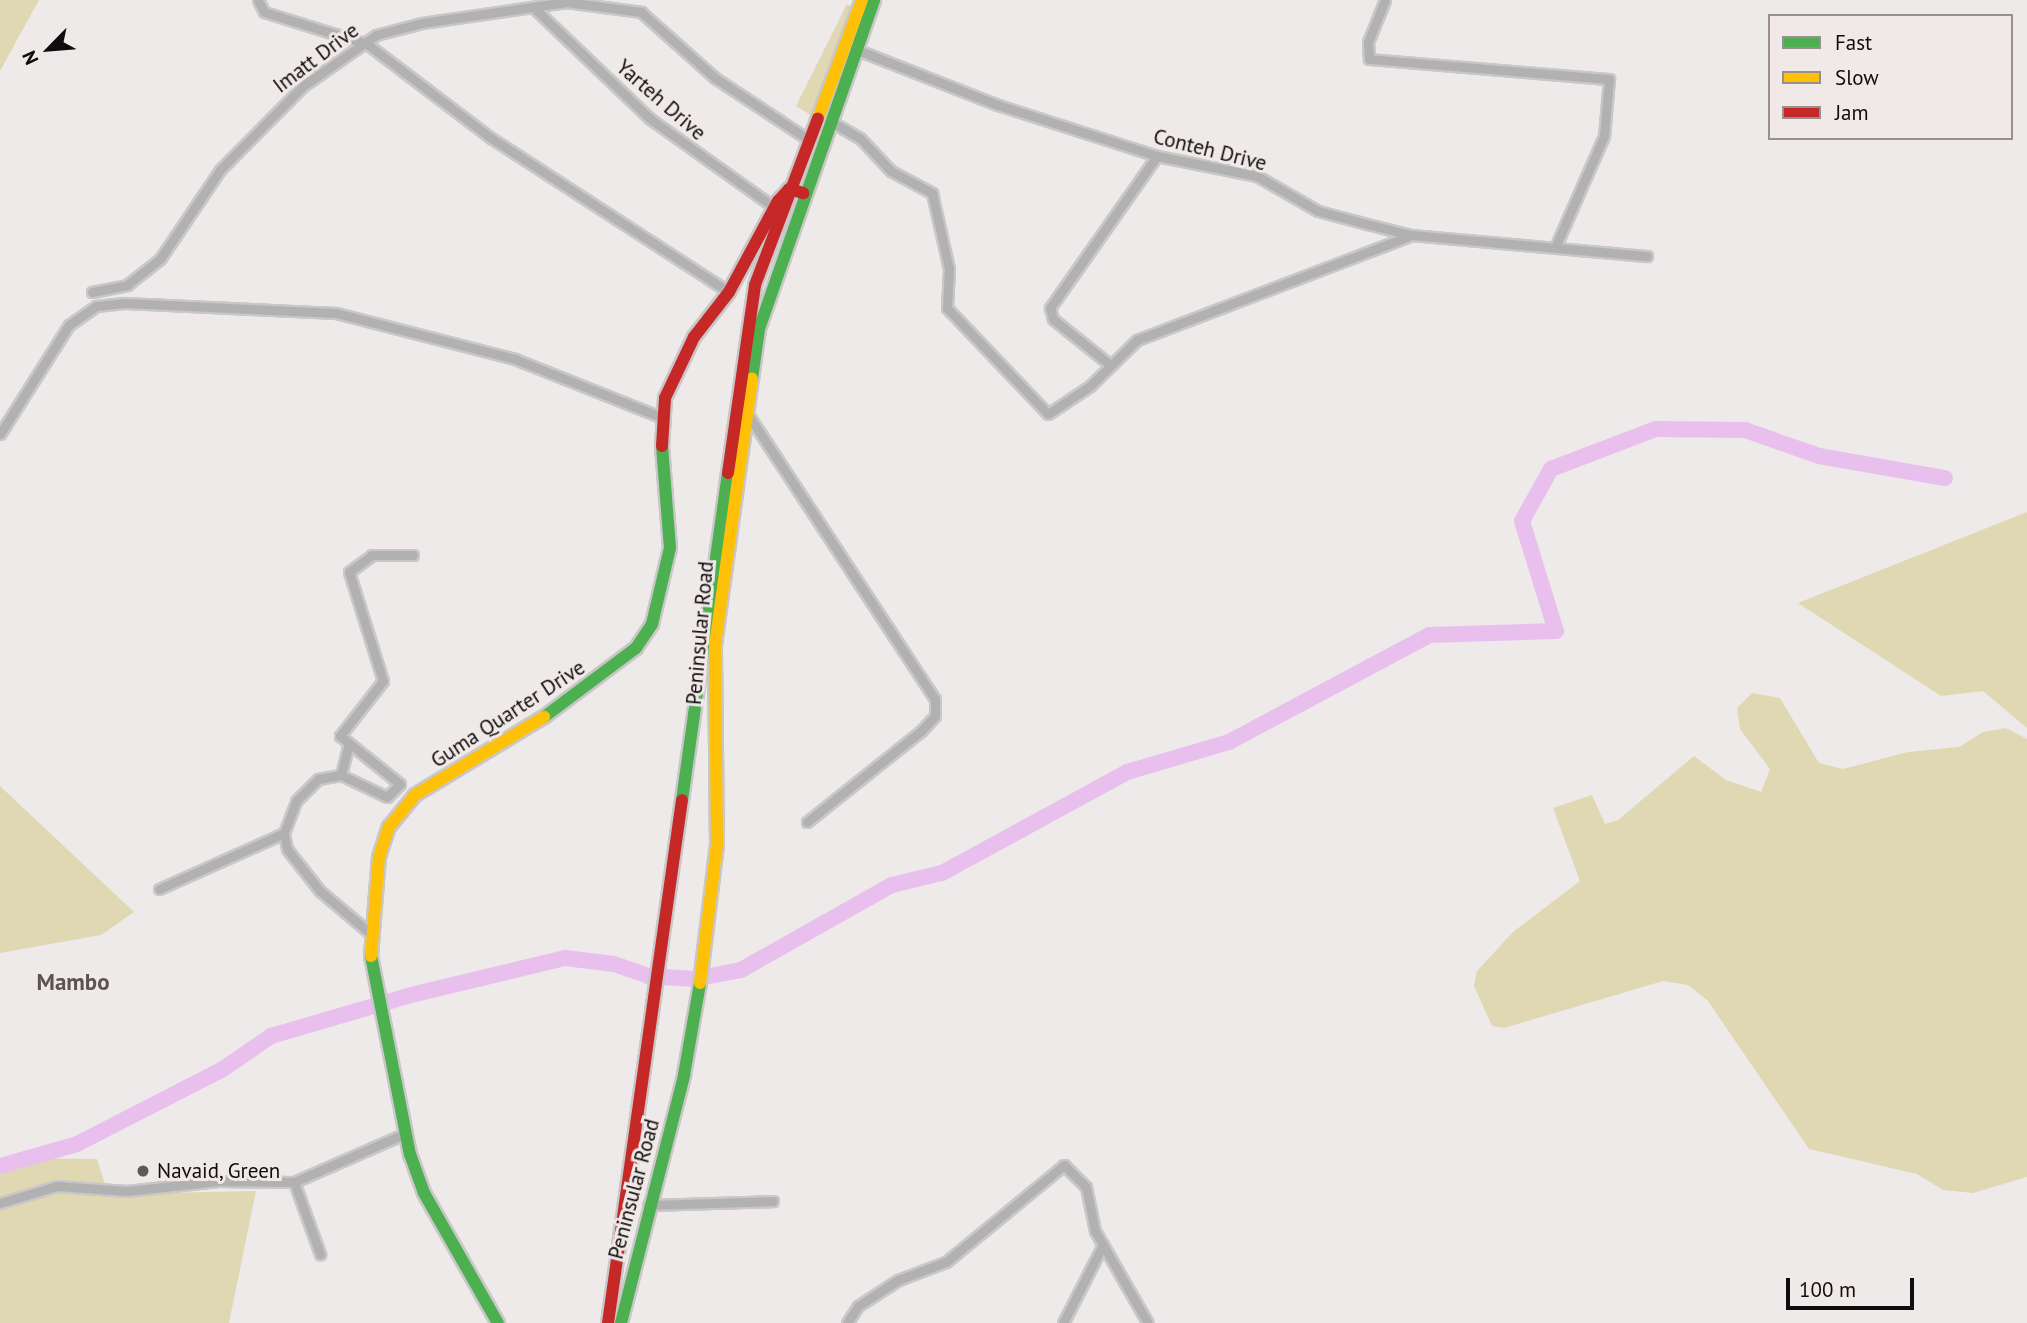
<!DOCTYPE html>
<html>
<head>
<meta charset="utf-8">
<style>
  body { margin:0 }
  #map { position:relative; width:2027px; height:1323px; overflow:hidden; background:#eeeaea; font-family:"PT Sans",sans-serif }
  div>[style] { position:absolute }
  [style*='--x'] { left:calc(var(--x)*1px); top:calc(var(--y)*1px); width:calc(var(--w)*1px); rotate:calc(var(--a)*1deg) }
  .green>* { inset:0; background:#dfd8b2 }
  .river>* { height:16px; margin:-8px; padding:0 8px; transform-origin:8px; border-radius:8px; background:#e9bfee }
  .roads { filter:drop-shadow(2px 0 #c9c7c7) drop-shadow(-2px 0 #c9c7c7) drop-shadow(0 2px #c9c7c7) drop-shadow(0 -2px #c9c7c7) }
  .street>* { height:9px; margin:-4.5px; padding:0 4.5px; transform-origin:4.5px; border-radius:4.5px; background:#b2b1b1 }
  .fast>* { height:12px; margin:-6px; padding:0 6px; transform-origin:6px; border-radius:6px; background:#4caf50 }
  .slow>* { height:12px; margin:-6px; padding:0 6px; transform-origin:6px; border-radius:6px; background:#ffc107 }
  .jam>* { height:12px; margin:-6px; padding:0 6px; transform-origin:6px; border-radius:6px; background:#c62828 }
  .dots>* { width:19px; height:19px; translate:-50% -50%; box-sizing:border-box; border:4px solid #f0e9e8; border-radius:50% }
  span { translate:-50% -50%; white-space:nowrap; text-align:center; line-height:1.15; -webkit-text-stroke:6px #f0e9e8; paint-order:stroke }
  .street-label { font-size:21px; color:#0e0c0c }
  .poi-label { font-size:21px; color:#0e0c0c }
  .left { translate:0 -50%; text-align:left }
  .neighbourhood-label { font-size:23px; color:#595453; font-weight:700 }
  .legend { position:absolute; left:1768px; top:14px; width:245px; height:126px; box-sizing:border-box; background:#f0e9e8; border:2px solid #969190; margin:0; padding:9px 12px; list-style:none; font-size:21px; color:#0e0c0c }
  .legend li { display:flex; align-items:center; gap:14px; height:35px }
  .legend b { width:35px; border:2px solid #969190 }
  .north { position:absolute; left:14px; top:14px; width:70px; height:70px; -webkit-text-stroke:5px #f0e9e8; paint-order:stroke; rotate:245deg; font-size:19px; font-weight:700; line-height:28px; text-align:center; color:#0e0c0c }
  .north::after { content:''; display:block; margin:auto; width:24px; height:32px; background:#0e0c0c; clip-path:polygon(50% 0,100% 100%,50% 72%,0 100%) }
  .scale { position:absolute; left:1786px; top:1278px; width:128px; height:32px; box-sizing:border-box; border:4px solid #0e0c0c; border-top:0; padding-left:9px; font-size:21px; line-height:24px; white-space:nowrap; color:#0e0c0c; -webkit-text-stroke:5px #f0e9e8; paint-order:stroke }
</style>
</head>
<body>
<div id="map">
  <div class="green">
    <div style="clip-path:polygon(0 0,39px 0,0 71px)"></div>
    <div style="clip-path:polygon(847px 4px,859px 11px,817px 119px,796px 106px)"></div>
    <div style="clip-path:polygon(2027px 512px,2027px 728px,1983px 691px,1941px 696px,1798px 603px)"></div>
    <div style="clip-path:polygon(1752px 693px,1780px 698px,1819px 763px,1843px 769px,1908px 752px,1959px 747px,1983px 732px,2006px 728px,2027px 739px,2027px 1177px,1973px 1193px,1943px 1190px,1917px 1174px,1809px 1149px,1708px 1001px,1688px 985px,1663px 981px,1504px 1028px,1492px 1026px,1474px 986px,1477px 971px,1513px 932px,1580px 881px,1553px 808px,1592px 795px,1605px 824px,1618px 820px,1694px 756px,1726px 780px,1761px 792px,1770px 769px,1740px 729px,1737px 708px)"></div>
    <div style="clip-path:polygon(0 786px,134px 912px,101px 935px,0 953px)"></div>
    <div style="clip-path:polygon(0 1158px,97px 1159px,108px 1194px,256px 1191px,229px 1323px,0 1323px)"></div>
  </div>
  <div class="river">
    <div style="--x:0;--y:1166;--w:80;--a:-15.9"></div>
    <div style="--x:77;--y:1144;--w:164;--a:-27.2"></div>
    <div style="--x:223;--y:1069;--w:58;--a:-34.5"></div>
    <div style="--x:271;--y:1036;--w:150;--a:-16.3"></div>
    <div style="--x:415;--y:994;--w:154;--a:-13.5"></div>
    <div style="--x:565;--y:958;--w:49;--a:7"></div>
    <div style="--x:614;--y:964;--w:36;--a:19"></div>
    <div style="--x:648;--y:976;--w:47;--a:3.7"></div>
    <div style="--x:695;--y:979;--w:47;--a:-11.1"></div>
    <div style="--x:741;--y:970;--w:173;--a:-29.4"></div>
    <div style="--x:892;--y:885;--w:51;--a:-13.5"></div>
    <div style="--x:942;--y:873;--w:211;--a:-28.6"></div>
    <div style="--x:1127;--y:772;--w:106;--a:-16.4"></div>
    <div style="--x:1229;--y:742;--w:227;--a:-28.1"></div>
    <div style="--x:1429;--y:635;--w:127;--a:-1.8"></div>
    <div style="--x:1556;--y:631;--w:115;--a:-107.2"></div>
    <div style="--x:1522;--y:521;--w:60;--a:-60.9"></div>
    <div style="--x:1551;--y:469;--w:112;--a:-20.9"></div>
    <div style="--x:1656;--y:429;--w:89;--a:0.6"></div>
    <div style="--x:1745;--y:430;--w:78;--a:19.4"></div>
    <div style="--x:1819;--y:456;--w:128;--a:9.9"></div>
  </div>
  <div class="roads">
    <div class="street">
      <div style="--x:258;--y:0;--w:13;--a:63"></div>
      <div style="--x:264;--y:12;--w:108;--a:17.3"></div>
      <div style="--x:367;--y:44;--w:156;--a:37.2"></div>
      <div style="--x:491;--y:138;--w:283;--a:32.9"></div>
      <div style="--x:1385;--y:0;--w:45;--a:112"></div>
      <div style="--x:1368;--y:42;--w:17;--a:87"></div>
      <div style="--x:1369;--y:59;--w:241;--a:4.8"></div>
      <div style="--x:1609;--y:79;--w:57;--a:95"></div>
      <div style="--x:1604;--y:136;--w:117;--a:113.7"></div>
      <div style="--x:533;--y:7;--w:161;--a:43.7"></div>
      <div style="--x:649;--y:118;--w:155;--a:35.5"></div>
      <div style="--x:855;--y:49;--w:154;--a:21.4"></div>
      <div style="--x:998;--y:105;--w:167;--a:17.8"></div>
      <div style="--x:1157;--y:156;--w:102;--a:11.3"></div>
      <div style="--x:1257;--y:176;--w:70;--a:29.8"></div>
      <div style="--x:1318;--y:211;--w:55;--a:14.8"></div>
      <div style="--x:1371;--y:225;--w:40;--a:14.4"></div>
      <div style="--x:1410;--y:235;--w:238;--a:5.1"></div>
      <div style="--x:830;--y:121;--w:34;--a:30"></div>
      <div style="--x:860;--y:138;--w:45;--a:46.8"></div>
      <div style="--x:891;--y:171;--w:47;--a:28.2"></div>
      <div style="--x:932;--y:193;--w:78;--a:77.4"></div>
      <div style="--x:949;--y:269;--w:39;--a:93"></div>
      <div style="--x:947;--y:308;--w:146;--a:46.4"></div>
      <div style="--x:1048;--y:414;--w:50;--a:-33.7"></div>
      <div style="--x:1090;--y:386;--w:66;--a:-44.4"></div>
      <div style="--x:1137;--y:340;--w:291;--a:-20.9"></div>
      <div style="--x:92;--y:292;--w:36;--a:-11"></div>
      <div style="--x:127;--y:285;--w:42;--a:-38.2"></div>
      <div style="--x:160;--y:259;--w:107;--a:-56"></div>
      <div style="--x:220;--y:170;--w:118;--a:-45.3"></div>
      <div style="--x:303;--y:86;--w:89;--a:-34.9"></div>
      <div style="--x:376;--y:35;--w:48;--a:-14.6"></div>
      <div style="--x:422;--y:23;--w:146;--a:-8.3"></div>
      <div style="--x:566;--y:2;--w:76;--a:7.6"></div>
      <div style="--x:641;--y:12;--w:99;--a:41.7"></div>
      <div style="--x:715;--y:78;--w:109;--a:33.4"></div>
      <div style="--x:1109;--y:364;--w:72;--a:-141.2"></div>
      <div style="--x:1053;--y:319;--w:11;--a:-105"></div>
      <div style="--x:1050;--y:308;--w:186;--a:-54.9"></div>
      <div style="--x:747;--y:413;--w:342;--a:56.7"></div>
      <div style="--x:935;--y:699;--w:17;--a:90"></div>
      <div style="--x:935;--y:716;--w:21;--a:133"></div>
      <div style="--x:921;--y:731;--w:146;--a:141.4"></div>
      <div style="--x:0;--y:434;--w:129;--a:-57.7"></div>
      <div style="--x:69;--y:325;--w:33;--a:-35"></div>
      <div style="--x:96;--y:306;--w:29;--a:-6"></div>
      <div style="--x:125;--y:303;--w:211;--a:2.7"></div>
      <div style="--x:336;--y:313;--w:185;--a:14.4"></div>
      <div style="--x:515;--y:359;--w:157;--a:21.7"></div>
      <div style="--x:341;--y:775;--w:30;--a:-76"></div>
      <div style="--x:159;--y:889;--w:137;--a:-24.1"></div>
      <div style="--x:371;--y:934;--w:67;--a:-139.9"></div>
      <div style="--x:320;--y:891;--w:53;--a:-128.2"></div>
      <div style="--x:287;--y:849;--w:16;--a:-101"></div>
      <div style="--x:284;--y:833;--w:34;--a:-69"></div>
      <div style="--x:296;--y:801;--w:31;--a:-45"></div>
      <div style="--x:318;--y:779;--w:23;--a:-10"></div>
      <div style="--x:341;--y:775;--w:51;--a:25.6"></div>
      <div style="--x:387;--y:797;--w:18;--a:-45"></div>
      <div style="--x:400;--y:784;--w:77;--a:-141.3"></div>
      <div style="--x:340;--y:736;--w:70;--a:-52"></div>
      <div style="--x:383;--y:681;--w:114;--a:-107.3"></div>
      <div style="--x:349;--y:572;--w:29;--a:-36"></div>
      <div style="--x:372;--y:555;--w:41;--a:0"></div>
      <div style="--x:294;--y:1182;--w:77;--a:70.1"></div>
      <div style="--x:0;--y:1203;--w:59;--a:-16.6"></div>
      <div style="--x:57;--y:1186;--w:70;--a:4.1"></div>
      <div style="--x:127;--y:1191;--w:92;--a:-6.3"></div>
      <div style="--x:218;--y:1181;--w:76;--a:0.8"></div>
      <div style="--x:294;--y:1182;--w:122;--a:-23.6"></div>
      <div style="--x:648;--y:1205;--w:125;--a:-1.8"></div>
      <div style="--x:847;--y:1323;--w:20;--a:-57"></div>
      <div style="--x:858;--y:1306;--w:48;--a:-33"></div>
      <div style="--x:898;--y:1280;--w:51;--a:-20.6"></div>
      <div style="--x:946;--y:1262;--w:153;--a:-39.4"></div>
      <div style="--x:1064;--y:1165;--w:31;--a:45"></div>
      <div style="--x:1086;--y:1187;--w:45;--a:78.4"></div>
      <div style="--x:1095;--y:1231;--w:106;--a:60.1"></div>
      <div style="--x:1063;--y:1323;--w:88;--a:-62.9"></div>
    </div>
    <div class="fast">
      <div style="--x:752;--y:379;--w:50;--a:-82"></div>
      <div style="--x:759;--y:329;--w:349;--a:-70.7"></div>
      <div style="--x:544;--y:717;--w:115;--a:-36.9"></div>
      <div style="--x:636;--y:648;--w:29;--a:-56"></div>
      <div style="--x:652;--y:624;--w:78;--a:-76.7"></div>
      <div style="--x:670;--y:548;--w:102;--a:-94.5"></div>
      <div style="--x:682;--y:800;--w:330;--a:-82"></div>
      <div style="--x:371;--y:956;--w:202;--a:78.9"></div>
      <div style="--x:410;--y:1154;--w:41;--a:70.3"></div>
      <div style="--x:424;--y:1193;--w:150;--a:60.4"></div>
      <div style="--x:621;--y:1323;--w:256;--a:-75.7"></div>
      <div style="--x:684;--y:1075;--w:93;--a:-80.1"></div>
    </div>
    <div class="slow">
      <div style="--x:818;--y:118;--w:126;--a:-69.6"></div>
      <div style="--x:371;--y:956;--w:99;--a:-85.4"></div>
      <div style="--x:379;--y:857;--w:32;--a:-72"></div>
      <div style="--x:389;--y:827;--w:41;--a:-50.9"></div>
      <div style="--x:415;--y:795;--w:151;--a:-31.2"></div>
      <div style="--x:700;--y:983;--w:140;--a:-83"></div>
      <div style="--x:717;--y:844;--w:199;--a:-90.6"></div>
      <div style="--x:715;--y:645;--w:269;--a:-82.1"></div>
    </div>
    <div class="jam">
      <div style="--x:662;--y:446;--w:48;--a:-86.4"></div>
      <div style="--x:665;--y:398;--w:68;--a:-64.6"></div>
      <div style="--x:694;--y:337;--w:57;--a:-52.1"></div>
      <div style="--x:729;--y:292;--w:103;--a:-61.7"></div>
      <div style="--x:778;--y:201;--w:16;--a:-47"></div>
      <div style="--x:789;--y:189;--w:15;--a:16"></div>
      <div style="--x:728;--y:473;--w:190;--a:-81.8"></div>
      <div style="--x:755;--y:285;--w:178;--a:-69.3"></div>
      <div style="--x:608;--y:1323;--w:528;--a:-81.95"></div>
    </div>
  </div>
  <div class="dots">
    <div style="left:143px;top:1171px;background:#5c5a5a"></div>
  </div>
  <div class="street-label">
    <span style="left:316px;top:58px;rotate:-37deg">Imatt Drive</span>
    <span style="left:661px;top:100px;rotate:41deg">Yarteh Drive</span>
    <span style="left:1210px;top:150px;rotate:14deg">Conteh Drive</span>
    <span style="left:700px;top:633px;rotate:-85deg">Peninsular Road</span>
    <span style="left:508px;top:714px;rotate:-33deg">Guma Quarter Drive</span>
    <span style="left:634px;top:1189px;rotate:-75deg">Peninsular Road</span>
  </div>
  <div class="poi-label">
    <span class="left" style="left:157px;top:1171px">Navaid, Green</span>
  </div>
  <div class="neighbourhood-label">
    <span style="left:73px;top:982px">Mambo</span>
  </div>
  <ul class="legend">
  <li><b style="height:9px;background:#4caf50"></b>Fast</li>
  <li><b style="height:9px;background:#ffc107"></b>Slow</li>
  <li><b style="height:9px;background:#c62828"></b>Jam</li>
  </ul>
  <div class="north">N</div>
  <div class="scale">100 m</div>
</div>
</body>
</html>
